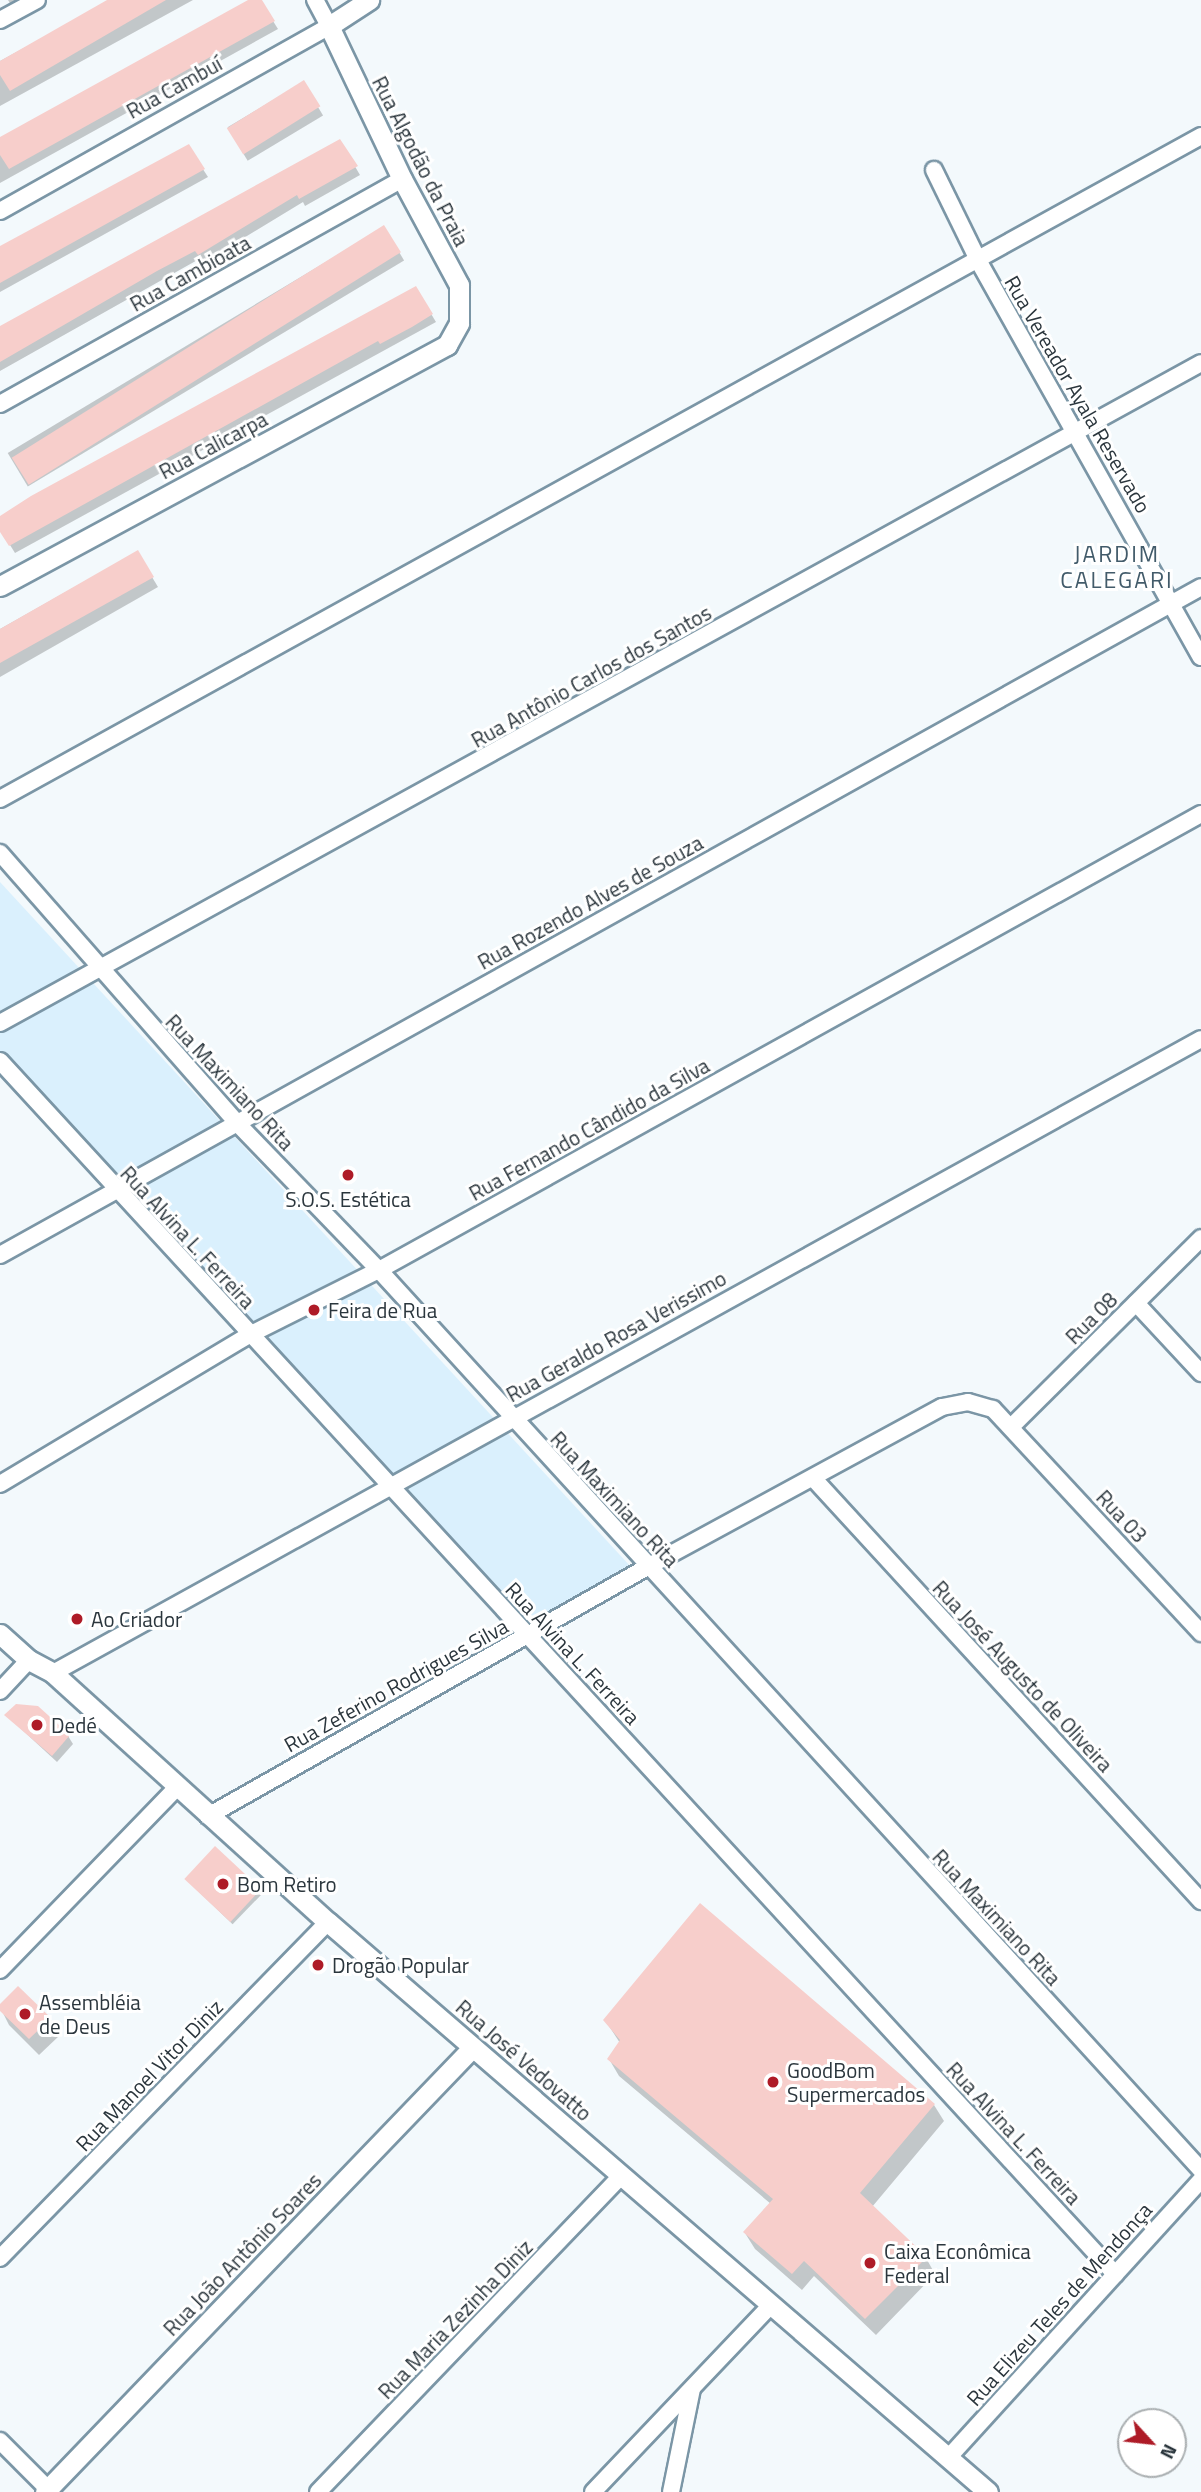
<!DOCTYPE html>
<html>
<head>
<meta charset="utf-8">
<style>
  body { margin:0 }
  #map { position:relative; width:1201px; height:2492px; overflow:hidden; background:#f3f9fc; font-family:"Titillium Web",sans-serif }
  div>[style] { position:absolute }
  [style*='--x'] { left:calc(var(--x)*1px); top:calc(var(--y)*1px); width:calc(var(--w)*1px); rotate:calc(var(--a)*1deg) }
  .built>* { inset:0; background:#daf0fd }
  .shadow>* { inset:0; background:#0003; transform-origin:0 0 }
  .building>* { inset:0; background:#f7cecb; transform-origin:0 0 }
  .roads { filter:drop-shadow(2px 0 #7b96a6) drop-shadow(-2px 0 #7b96a6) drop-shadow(0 2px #7b96a6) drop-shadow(0 -2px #7b96a6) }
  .minor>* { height:16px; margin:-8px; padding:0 8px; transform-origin:8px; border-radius:8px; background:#fff }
  .tertiary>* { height:19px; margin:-9.5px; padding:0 9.5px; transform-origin:9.5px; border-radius:9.5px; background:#fff }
  .dots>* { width:19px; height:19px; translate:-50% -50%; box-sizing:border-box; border:4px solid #fff; border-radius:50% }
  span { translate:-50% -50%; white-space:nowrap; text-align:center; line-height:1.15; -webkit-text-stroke:6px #fff; paint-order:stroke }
  .street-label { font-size:21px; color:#2b363d }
  .poi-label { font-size:21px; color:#2b363d }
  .left { translate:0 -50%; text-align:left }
  .neighbourhood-label { font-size:23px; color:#425b6a; letter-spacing:2px }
  .north { position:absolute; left:1117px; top:2408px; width:70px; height:70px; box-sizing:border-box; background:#fff; border:2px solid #aaafb1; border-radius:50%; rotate:117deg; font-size:19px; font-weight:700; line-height:28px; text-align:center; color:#2b363d }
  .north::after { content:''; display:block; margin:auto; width:24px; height:32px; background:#ae1b27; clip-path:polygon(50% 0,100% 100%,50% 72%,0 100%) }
</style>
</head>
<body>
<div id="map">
  <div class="built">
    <div style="clip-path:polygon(0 882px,631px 1567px,523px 1629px,0 1054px)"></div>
  </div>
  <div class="shadow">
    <div style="clip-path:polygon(8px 0,26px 0,13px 8px)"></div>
    <div style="clip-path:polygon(112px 0,193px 0,0 106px,0 61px)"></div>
    <div style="clip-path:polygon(251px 0,260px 0,278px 29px,0 183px,0 140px)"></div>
    <div style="left:303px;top:82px;width:39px;height:88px;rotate:59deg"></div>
    <div style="clip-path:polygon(340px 141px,360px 175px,305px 206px,303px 202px,204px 262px,201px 258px,0 371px,0 329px)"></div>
    <div style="clip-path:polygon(188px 146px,208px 177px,0 292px,0 248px)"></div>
    <div style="left:384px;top:227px;width:39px;height:439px;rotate:59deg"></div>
    <div style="clip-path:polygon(416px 289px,436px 322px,15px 553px,0 529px,0 518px)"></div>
    <div style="clip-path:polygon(137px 552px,158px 587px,0 677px,0 629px)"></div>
    <div style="clip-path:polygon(6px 1715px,68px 1736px,73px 1744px,57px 1762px)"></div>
    <div style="left:215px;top:1849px;width:65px;height:42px;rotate:44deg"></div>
    <div style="clip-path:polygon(0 2007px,49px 2019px,59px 2036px,39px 2055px,9px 2025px)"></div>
    <div style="clip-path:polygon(605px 2020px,934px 2105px,944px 2121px,872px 2207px,926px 2258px,935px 2274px,876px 2335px,814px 2276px,802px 2290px,755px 2249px,745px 2233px,771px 2204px,619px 2076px,609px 2059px,620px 2043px)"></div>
  </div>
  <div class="building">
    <div style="clip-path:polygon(107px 0,166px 0,10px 91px,0 75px,0 61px)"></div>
    <div style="clip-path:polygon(248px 0,262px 0,275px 21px,9px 169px,0 155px,0 137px)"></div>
    <div style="left:304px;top:80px;width:31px;height:91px;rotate:58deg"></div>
    <div style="clip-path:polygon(340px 139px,358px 166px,299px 199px,297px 195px,198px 255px,195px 251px,157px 271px,0 362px,0 326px)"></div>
    <div style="clip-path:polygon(189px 144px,205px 169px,0 283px,0 246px)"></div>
    <div style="left:384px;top:225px;width:32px;height:439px;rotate:58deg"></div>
    <div style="clip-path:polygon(416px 286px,433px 314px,412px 327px,380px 344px,378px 341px,9px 546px,0 532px,0 516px,31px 496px)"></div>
    <div style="clip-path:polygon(138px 550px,154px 577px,0 663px,0 629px)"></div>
    <div style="clip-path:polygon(16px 1704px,38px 1706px,70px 1735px,52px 1756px,4px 1715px)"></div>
    <div style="left:215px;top:1846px;width:63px;height:45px;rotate:43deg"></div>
    <div style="clip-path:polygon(700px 1903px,935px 2104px,860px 2193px,927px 2257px,865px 2319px,804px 2261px,792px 2274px,743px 2232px,773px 2199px,607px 2059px,620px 2040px,603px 2020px)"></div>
    <div style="clip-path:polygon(18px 1986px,51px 2018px,29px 2039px,0 2011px,0 2004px)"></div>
  </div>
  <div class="roads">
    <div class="minor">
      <div style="--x:0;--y:20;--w:42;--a:-28.4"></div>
      <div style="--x:934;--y:170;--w:102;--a:63.9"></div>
      <div style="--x:979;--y:262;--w:453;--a:60.7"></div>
      <div style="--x:0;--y:211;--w:377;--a:-29.3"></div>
      <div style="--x:329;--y:26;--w:30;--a:-118"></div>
      <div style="--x:0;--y:404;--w:461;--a:-29.2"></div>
      <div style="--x:0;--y:799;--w:1372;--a:-28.9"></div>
      <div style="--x:0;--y:853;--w:358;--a:48.7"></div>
      <div style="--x:236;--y:1122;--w:206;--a:46"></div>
      <div style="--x:379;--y:1270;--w:1219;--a:47.59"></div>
      <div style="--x:0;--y:1023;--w:1370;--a:-28.79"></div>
      <div style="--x:0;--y:1061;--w:1648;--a:47.41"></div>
      <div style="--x:0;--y:1255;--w:1374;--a:-29.08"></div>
      <div style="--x:1136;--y:1303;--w:96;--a:47.1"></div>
      <div style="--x:1011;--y:1427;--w:268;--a:-44.8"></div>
      <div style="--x:814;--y:1479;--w:573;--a:47.48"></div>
      <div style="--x:0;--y:1484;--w:292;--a:-30.9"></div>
      <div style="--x:251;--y:1334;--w:143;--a:-26.6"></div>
      <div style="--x:379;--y:1270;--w:940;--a:-29.02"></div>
      <div style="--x:53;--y:1673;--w:1311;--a:-28.91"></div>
      <div style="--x:0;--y:1691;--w:42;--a:-46.9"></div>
      <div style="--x:208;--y:1816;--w:507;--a:-29.55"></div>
      <div style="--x:649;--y:1566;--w:333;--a:-28.5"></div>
      <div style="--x:942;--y:1407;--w:26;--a:-11"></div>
      <div style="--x:968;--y:1402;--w:26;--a:16"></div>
      <div style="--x:993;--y:1409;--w:306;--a:47.1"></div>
      <div style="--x:0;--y:1970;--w:256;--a:-45.9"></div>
      <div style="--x:0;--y:2258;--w:470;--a:-45.7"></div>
      <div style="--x:0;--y:2441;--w:72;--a:45"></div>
      <div style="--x:949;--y:2457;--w:374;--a:-47.7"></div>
      <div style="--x:318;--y:2492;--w:439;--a:-46.2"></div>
      <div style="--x:593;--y:2492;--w:255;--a:-46.4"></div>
      <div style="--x:671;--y:2492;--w:105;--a:-78.5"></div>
    </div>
    <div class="tertiary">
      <div style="--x:0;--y:586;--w:508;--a:-28.33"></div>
      <div style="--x:447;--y:345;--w:25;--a:-61"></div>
      <div style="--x:459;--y:323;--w:38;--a:-90"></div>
      <div style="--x:459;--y:285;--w:120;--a:-118.3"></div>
      <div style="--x:402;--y:179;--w:170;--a:-115.5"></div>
      <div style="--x:329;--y:26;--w:48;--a:-33"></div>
      <div style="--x:0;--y:1634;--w:39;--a:42"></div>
      <div style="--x:29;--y:1660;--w:27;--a:28"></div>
      <div style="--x:53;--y:1673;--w:371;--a:42.2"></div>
      <div style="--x:328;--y:1922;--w:872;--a:40.82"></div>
      <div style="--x:45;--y:2492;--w:617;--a:-46.12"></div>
    </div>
  </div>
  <div class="dots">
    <div style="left:348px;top:1175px;background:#ae1b27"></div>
    <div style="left:314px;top:1310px;background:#ae1b27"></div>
    <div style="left:77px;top:1619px;background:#ae1b27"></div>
    <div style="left:37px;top:1725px;background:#ae1b27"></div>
    <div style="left:223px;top:1884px;background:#ae1b27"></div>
    <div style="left:318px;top:1965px;background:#ae1b27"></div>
    <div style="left:25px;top:2014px;background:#ae1b27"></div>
    <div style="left:773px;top:2082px;background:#ae1b27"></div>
    <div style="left:870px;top:2263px;background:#ae1b27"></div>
  </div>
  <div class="street-label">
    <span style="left:174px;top:87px;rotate:-29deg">Rua Cambuí</span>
    <span style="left:421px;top:161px;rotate:63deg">Rua Algodão da Praia</span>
    <span style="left:190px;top:273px;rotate:-29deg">Rua Cambioata</span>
    <span style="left:1078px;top:394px;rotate:60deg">Rua Vereador Ayala Reservado</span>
    <span style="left:213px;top:445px;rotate:-28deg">Rua Calicarpa</span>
    <span style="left:591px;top:676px;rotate:-29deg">Rua Antônio Carlos dos Santos</span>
    <span style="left:590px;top:902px;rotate:-29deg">Rua Rozendo Alves de Souza</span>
    <span style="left:230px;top:1082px;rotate:47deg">Rua Maximiano Rita</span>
    <span style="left:589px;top:1129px;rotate:-29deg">Rua Fernando Cândido da Silva</span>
    <span style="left:188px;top:1237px;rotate:47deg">Rua Alvina L. Ferreira</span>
    <span style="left:1091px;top:1318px;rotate:-45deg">Rua 08</span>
    <span style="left:616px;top:1336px;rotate:-29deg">Rua Geraldo Rosa Verissimo</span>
    <span style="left:615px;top:1499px;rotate:47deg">Rua Maximiano Rita</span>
    <span style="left:1122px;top:1516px;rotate:47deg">Rua 03</span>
    <span style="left:573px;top:1653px;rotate:47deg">Rua Alvina L. Ferreira</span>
    <span style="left:1023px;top:1676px;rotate:47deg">Rua José Augusto de Oliveira</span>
    <span style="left:396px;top:1685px;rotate:-29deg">Rua Zeferino Rodrigues Silva</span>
    <span style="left:997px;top:1917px;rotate:47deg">Rua Maximiano Rita</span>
    <span style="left:524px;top:2060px;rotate:41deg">Rua José Vedovatto</span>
    <span style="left:149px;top:2075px;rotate:-46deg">Rua Manoel Vitor Diniz</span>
    <span style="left:1014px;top:2133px;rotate:47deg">Rua Alvina L. Ferreira</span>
    <span style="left:242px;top:2254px;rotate:-46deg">Rua João Antônio Soares</span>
    <span style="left:1059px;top:2304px;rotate:-48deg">Rua Elizeu Teles de Mendonça</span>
    <span style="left:455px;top:2319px;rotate:-46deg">Rua Maria Zezinha Diniz</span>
  </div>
  <div class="poi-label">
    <span style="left:348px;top:1199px">S.O.S. Estética</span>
    <span class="left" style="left:328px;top:1310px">Feira de Rua</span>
    <span class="left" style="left:91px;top:1619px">Ao Criador</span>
    <span class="left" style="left:51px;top:1725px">Dedé</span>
    <span class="left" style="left:237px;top:1884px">Bom Retiro</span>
    <span class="left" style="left:332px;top:1965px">Drogão Popular</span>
    <span class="left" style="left:39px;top:2014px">Assembléia<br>de Deus</span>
    <span class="left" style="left:787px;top:2082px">GoodBom<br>Supermercados</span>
    <span class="left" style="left:884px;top:2263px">Caixa Econômica<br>Federal</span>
  </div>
  <div class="neighbourhood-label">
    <span style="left:1117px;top:567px">JARDIM<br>CALEGARI</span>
  </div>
  <div class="north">N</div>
</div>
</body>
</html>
